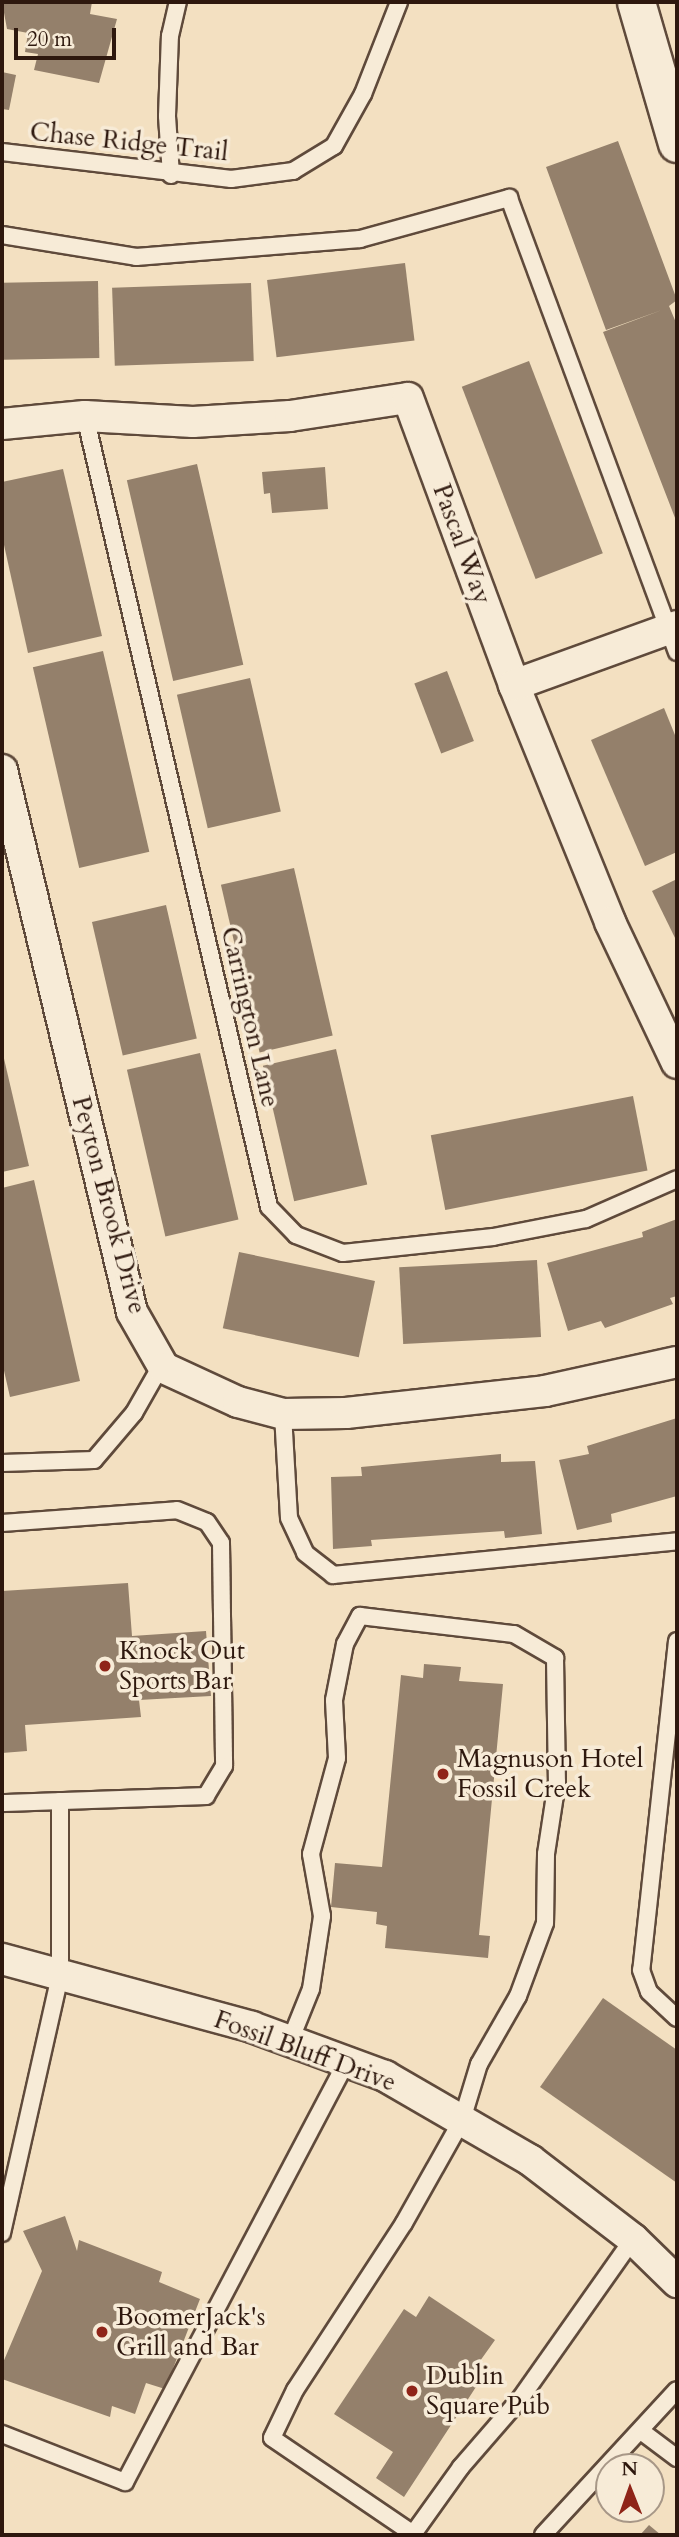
<!DOCTYPE html>
<html>
<head>
<meta charset="utf-8">
<style>
  body { margin:0 }
  #map { position:relative; width:679px; height:2537px; overflow:hidden; background:#f3e0c1; font-family:Cardo,serif }
  div>[style] { position:absolute }
  [style*='--x'] { left:calc(var(--x)*1px); top:calc(var(--y)*1px); width:calc(var(--w)*1px); rotate:calc(var(--a)*1deg) }
  .building>* { inset:0; background:#94806b; transform-origin:0 0 }
  .roads { filter:drop-shadow(2px 0 #5f4a3b) drop-shadow(-2px 0 #5f4a3b) drop-shadow(0 2px #5f4a3b) drop-shadow(0 -2px #5f4a3b) }
  .service>* { height:16px; margin:-8px; padding:0 8px; transform-origin:8px; border-radius:8px; background:#f7ebd7 }
  .minor>* { height:30px; margin:-15px; padding:0 15px; transform-origin:15px; border-radius:15px; background:#f7ebd7 }
  .tertiary>* { height:37px; margin:-18.5px; padding:0 18.5px; transform-origin:18.5px; border-radius:18.5px; background:#f7ebd7 }
  .dots>* { width:19px; height:19px; translate:-50% -50%; box-sizing:border-box; border:4px solid #f7ebd7; border-radius:50% }
  span { translate:-50% -50%; white-space:nowrap; text-align:center; line-height:1.15; -webkit-text-stroke:7px #f7ebd7; paint-order:stroke }
  .street-label { font-size:26px; color:#2e180e }
  .poi-label { font-size:26px; color:#2e180e }
  .left { translate:0 -50%; text-align:left }
  .frame { position:absolute; inset:0; border:4px solid #2e180e; pointer-events:none }
  .north { position:absolute; left:595px; top:2453px; width:70px; height:70px; box-sizing:border-box; background:#f7ebd7; border:2px solid #a79787; border-radius:50%; rotate:359deg; font-size:19px; font-weight:700; line-height:28px; text-align:center; color:#2e180e }
  .north::after { content:''; display:block; margin:auto; width:24px; height:32px; background:#8f2418; clip-path:polygon(50% 0,100% 100%,50% 72%,0 100%) }
  .scale { position:absolute; left:14px; top:28px; width:102px; height:32px; box-sizing:border-box; border:4px solid #2e180e; border-top:0; padding-left:9px; font-size:21px; line-height:24px; white-space:nowrap; color:#2e180e; -webkit-text-stroke:5px #f7ebd7; paint-order:stroke }
</style>
</head>
<body>
<div id="map">
  <div class="building">
    <div style="clip-path:polygon(2px 2px,92px 2px,90px 14px,117px 19px,99px 83px,34px 70px,38px 54px,25px 52px,28px 33px,7px 29px)"></div>
    <div style="clip-path:polygon(2px 72px,16px 75px,9px 110px,2px 109px)"></div>
    <div style="clip-path:polygon(618px 141px,677px 300px,669px 306px,677px 325px,677px 523px,603px 332px,662px 310px,606px 330px,546px 167px)"></div>
    <div style="left:405px;top:263px;width:78px;height:139px;rotate:83deg"></div>
    <div style="left:98px;top:281px;width:77px;height:96px;rotate:89deg"></div>
    <div style="left:251px;top:283px;width:78px;height:139px;rotate:88deg"></div>
    <div style="left:529px;top:361px;width:206px;height:72px;rotate:69deg"></div>
    <div style="left:197px;top:464px;width:206px;height:72px;rotate:77deg"></div>
    <div style="clip-path:polygon(325px 467px,328px 509px,272px 513px,270px 493px,264px 494px,262px 472px)"></div>
    <div style="clip-path:polygon(63px 469px,102px 636px,28px 653px,2px 536px,2px 482px)"></div>
    <div style="left:103px;top:651px;width:206px;height:72px;rotate:77deg"></div>
    <div style="left:447px;top:671px;width:75px;height:35px;rotate:69deg"></div>
    <div style="left:250px;top:678px;width:137px;height:75px;rotate:77deg"></div>
    <div style="clip-path:polygon(664px 708px,677px 740px,677px 852px,645px 866px,591px 740px)"></div>
    <div style="left:294px;top:868px;width:172px;height:75px;rotate:77deg"></div>
    <div style="clip-path:polygon(677px 879px,677px 942px,652px 891px)"></div>
    <div style="left:166px;top:905px;width:137px;height:76px;rotate:77deg"></div>
    <div style="left:336px;top:1049px;width:139px;height:75px;rotate:77deg"></div>
    <div style="clip-path:polygon(2px 1050px,29px 1166px,2px 1172px)"></div>
    <div style="left:200px;top:1053px;width:171px;height:75px;rotate:77deg"></div>
    <div style="left:633px;top:1096px;width:76px;height:206px;rotate:79deg"></div>
    <div style="clip-path:polygon(34px 1180px,80px 1381px,10px 1397px,2px 1362px,2px 1188px)"></div>
    <div style="clip-path:polygon(677px 1219px,677px 1296px,670px 1298px,673px 1304px,605px 1328px,601px 1321px,568px 1331px,547px 1263px,643px 1237px,642px 1232px)"></div>
    <div style="left:239px;top:1252px;width:139px;height:78px;rotate:12deg"></div>
    <div style="left:537px;top:1260px;width:77px;height:138px;rotate:87deg"></div>
    <div style="clip-path:polygon(677px 1418px,677px 1496px,611px 1514px,612px 1522px,577px 1530px,559px 1460px,589px 1454px,587px 1446px)"></div>
    <div style="clip-path:polygon(501px 1454px,501px 1462px,535px 1461px,542px 1534px,505px 1538px,504px 1531px,371px 1540px,372px 1546px,333px 1549px,331px 1477px,362px 1476px,361px 1467px)"></div>
    <div style="clip-path:polygon(128px 1583px,132px 1636px,206px 1631px,211px 1696px,139px 1700px,141px 1717px,25px 1725px,27px 1751px,2px 1753px,2px 1591px)"></div>
    <div style="clip-path:polygon(424px 1664px,461px 1667px,459px 1681px,503px 1684px,479px 1935px,490px 1936px,488px 1958px,385px 1948px,387px 1926px,376px 1924px,377px 1912px,331px 1907px,335px 1863px,382px 1867px,401px 1675px,423px 1678px)"></div>
    <div style="clip-path:polygon(603px 1998px,677px 2050px,677px 2183px,540px 2087px)"></div>
    <div style="clip-path:polygon(65px 2216px,77px 2251px,79px 2240px,162px 2272px,159px 2282px,200px 2299px,165px 2389px,146px 2383px,135px 2414px,112px 2406px,110px 2417px,2px 2379px,2px 2365px,42px 2271px,23px 2231px)"></div>
    <div style="clip-path:polygon(429px 2296px,495px 2340px,480px 2361px,489px 2367px,404px 2497px,376px 2478px,393px 2452px,334px 2414px,404px 2309px,416px 2317px)"></div>
    <div style="clip-path:polygon(649px 2525px,661px 2535px,640px 2535px)"></div>
  </div>
  <div class="roads">
    <div class="service">
      <div style="--x:2;--y:152;--w:231;--a:6.7"></div>
      <div style="--x:231;--y:179;--w:63;--a:-7.4"></div>
      <div style="--x:293;--y:171;--w:48;--a:-31.4"></div>
      <div style="--x:334;--y:146;--w:60;--a:-60.9"></div>
      <div style="--x:363;--y:94;--w:99;--a:-68.6"></div>
      <div style="--x:171;--y:175;--w:59;--a:-93.9"></div>
      <div style="--x:167;--y:116;--w:80;--a:-87.9"></div>
      <div style="--x:170;--y:36;--w:35;--a:-77"></div>
      <div style="--x:2;--y:235;--w:136;--a:9.3"></div>
      <div style="--x:136;--y:257;--w:225;--a:-4.6"></div>
      <div style="--x:360;--y:239;--w:155;--a:-15.4"></div>
      <div style="--x:509;--y:198;--w:484;--a:69.7"></div>
      <div style="--x:85;--y:416;--w:812;--a:76.9"></div>
      <div style="--x:269;--y:1207;--w:39;--a:46"></div>
      <div style="--x:296;--y:1235;--w:50;--a:21"></div>
      <div style="--x:343;--y:1253;--w:151;--a:-6.1"></div>
      <div style="--x:493;--y:1237;--w:95;--a:-11"></div>
      <div style="--x:586;--y:1219;--w:99;--a:-23.7"></div>
      <div style="--x:283;--y:1414;--w:104;--a:86.7"></div>
      <div style="--x:289;--y:1518;--w:38;--a:65"></div>
      <div style="--x:305;--y:1553;--w:36;--a:38"></div>
      <div style="--x:333;--y:1575;--w:346;--a:-5.6"></div>
      <div style="--x:2;--y:1463;--w:92;--a:-1.9"></div>
      <div style="--x:94;--y:1460;--w:62;--a:-49.6"></div>
      <div style="--x:134;--y:1413;--w:56;--a:-60.3"></div>
      <div style="--x:2;--y:1523;--w:175;--a:-4.2"></div>
      <div style="--x:177;--y:1510;--w:32;--a:22"></div>
      <div style="--x:207;--y:1522;--w:25;--a:56"></div>
      <div style="--x:221;--y:1543;--w:223;--a:89.2"></div>
      <div style="--x:224;--y:1766;--w:35;--a:121"></div>
      <div style="--x:206;--y:1796;--w:204;--a:178"></div>
      <div style="--x:677;--y:1641;--w:331;--a:96.2"></div>
      <div style="--x:641;--y:1970;--w:23;--a:70"></div>
      <div style="--x:649;--y:1992;--w:38;--a:43"></div>
      <div style="--x:290;--y:2041;--w:56;--a:-68"></div>
      <div style="--x:311;--y:1989;--w:74;--a:-81.4"></div>
      <div style="--x:322;--y:1916;--w:63;--a:-100.1"></div>
      <div style="--x:311;--y:1854;--w:99;--a:-74.8"></div>
      <div style="--x:337;--y:1758;--w:58;--a:-93"></div>
      <div style="--x:334;--y:1700;--w:57;--a:-78.9"></div>
      <div style="--x:345;--y:1644;--w:32;--a:-62"></div>
      <div style="--x:360;--y:1616;--w:155;--a:6.7"></div>
      <div style="--x:514;--y:1634;--w:48;--a:30.3"></div>
      <div style="--x:555;--y:1658;--w:124;--a:89.1"></div>
      <div style="--x:557;--y:1782;--w:73;--a:98.7"></div>
      <div style="--x:546;--y:1854;--w:69;--a:90.8"></div>
      <div style="--x:545;--y:1923;--w:78;--a:110.3"></div>
      <div style="--x:518;--y:1996;--w:78;--a:119.8"></div>
      <div style="--x:479;--y:2064;--w:59;--a:106.9"></div>
      <div style="--x:462;--y:2120;--w:118;--a:119.4"></div>
      <div style="--x:404;--y:2223;--w:199;--a:123.1"></div>
      <div style="--x:295;--y:2390;--w:53;--a:115.6"></div>
      <div style="--x:272;--y:2438;--w:171;--a:34.2"></div>
      <div style="--x:413;--y:2534;--w:82;--a:-54.4"></div>
      <div style="--x:461;--y:2467;--w:90;--a:-49.1"></div>
      <div style="--x:520;--y:2399;--w:196;--a:-54.8"></div>
      <div style="--x:2;--y:2233;--w:264;--a:-77.3"></div>
      <div style="--x:60;--y:1975;--w:174;--a:-90"></div>
      <div style="--x:641;--y:2431;--w:45;--a:36.9"></div>
      <div style="--x:2;--y:2434;--w:132;--a:21.3"></div>
      <div style="--x:125;--y:2482;--w:475;--a:-62.2"></div>
      <div style="--x:543;--y:2535;--w:197;--a:-47.3"></div>
    </div>
    <div class="minor">
      <div style="--x:2;--y:424;--w:83;--a:-5.5"></div>
      <div style="--x:85;--y:416;--w:108;--a:3.2"></div>
      <div style="--x:193;--y:422;--w:97;--a:-3.5"></div>
      <div style="--x:290;--y:416;--w:119;--a:-8.7"></div>
      <div style="--x:408;--y:398;--w:306;--a:69.7"></div>
      <div style="--x:514;--y:685;--w:256;--a:67.9"></div>
      <div style="--x:610;--y:922;--w:156;--a:64.6"></div>
      <div style="--x:514;--y:685;--w:173;--a:-19.9"></div>
      <div style="--x:2;--y:770;--w:557;--a:76.51"></div>
      <div style="--x:132;--y:1312;--w:64;--a:60.3"></div>
      <div style="--x:164;--y:1368;--w:81;--a:24.7"></div>
      <div style="--x:238;--y:1402;--w:47;--a:14.9"></div>
      <div style="--x:283;--y:1414;--w:63;--a:-0.9"></div>
      <div style="--x:346;--y:1413;--w:200;--a:-6.3"></div>
      <div style="--x:545;--y:1391;--w:135;--a:-12.4"></div>
      <div style="--x:2;--y:1959;--w:259;--a:15.2"></div>
      <div style="--x:252;--y:2027;--w:142;--a:20.2"></div>
      <div style="--x:385;--y:2076;--w:168;--a:30.1"></div>
      <div style="--x:530;--y:2160;--w:130;--a:37.5"></div>
      <div style="--x:633;--y:2239;--w:62;--a:44.3"></div>
    </div>
    <div class="tertiary">
      <div style="--x:636;--y:2;--w:147;--a:73.8"></div>
    </div>
  </div>
  <div class="dots">
    <div style="left:105px;top:1666px;background:#8f2418"></div>
    <div style="left:443px;top:1774px;background:#8f2418"></div>
    <div style="left:102px;top:2332px;background:#8f2418"></div>
    <div style="left:412px;top:2391px;background:#8f2418"></div>
  </div>
  <div class="street-label">
    <span style="left:129px;top:142px;rotate:6deg">Chase Ridge Trail</span>
    <span style="left:462px;top:544px;rotate:70deg">Pascal Way</span>
    <span style="left:250px;top:1017px;rotate:77deg">Carrington Lane</span>
    <span style="left:109px;top:1205px;rotate:75deg">Peyton Brook Drive</span>
    <span style="left:305px;top:2051px;rotate:20deg">Fossil Bluff Drive</span>
  </div>
  <div class="poi-label">
    <span class="left" style="left:119px;top:1666px">Knock Out<br>Sports Bar</span>
    <span class="left" style="left:457px;top:1774px">Magnuson Hotel<br>Fossil Creek</span>
    <span class="left" style="left:116px;top:2332px">BoomerJack's<br>Grill and Bar</span>
    <span class="left" style="left:426px;top:2391px">Dublin<br>Square Pub</span>
  </div>
  <div class="frame"></div>
  <div class="north">N</div>
  <div class="scale">20 m</div>
</div>
</body>
</html>
